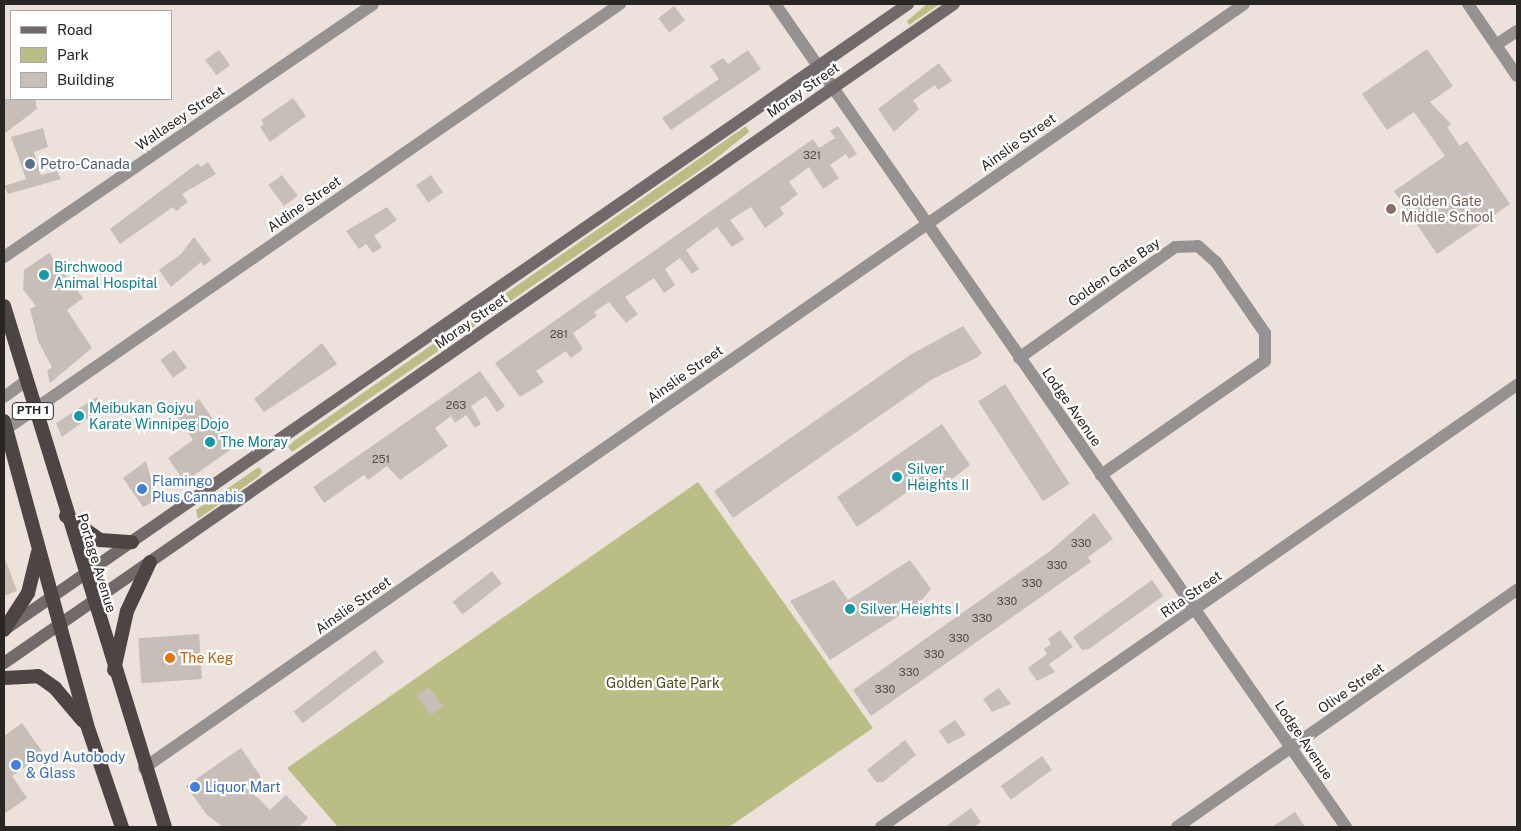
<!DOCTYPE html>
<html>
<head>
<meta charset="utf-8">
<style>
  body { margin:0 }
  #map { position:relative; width:1521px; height:831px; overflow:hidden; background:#ece2db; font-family:"Public Sans",sans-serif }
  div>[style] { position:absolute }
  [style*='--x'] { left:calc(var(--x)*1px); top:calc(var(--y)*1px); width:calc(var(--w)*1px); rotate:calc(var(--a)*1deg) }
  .green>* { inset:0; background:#babe85 }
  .building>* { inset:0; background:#c7beb7; transform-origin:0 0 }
  .minor>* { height:12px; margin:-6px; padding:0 6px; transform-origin:6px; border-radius:6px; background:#979292 }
  .secondary>* { height:12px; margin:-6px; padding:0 6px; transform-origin:6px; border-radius:6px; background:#726a6a }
  .trunk>* { height:14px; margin:-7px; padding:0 7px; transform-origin:7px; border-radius:7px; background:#4d4444 }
  .dots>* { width:14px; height:14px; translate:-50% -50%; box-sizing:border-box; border:2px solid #fff; border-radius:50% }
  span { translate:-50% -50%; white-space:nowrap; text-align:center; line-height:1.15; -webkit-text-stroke:4.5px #fff; paint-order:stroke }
  .number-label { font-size:11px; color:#504c48 }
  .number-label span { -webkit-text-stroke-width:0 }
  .shield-label span { padding:1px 4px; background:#fff; border:1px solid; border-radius:4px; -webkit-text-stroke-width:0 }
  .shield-label { font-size:12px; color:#292623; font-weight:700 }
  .street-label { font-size:14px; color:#292623 }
  .service-label { font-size:14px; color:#4e5e75 }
  .left { translate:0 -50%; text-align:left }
  .education-label { font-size:14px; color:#785e54 }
  .culture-label { font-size:14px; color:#0d838f }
  .shop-label { font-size:14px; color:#366cbe }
  .food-label { font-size:14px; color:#c56008 }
  .park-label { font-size:14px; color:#4d4f1d }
  .frame { position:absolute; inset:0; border:5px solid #292623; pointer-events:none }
  .legend { position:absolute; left:10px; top:10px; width:162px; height:90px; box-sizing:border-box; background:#fff; border:1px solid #a9a8a7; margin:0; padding:6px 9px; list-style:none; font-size:15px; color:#292623 }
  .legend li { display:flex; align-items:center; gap:10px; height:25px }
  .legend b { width:25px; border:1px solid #a9a8a7 }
</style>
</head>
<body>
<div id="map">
  <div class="green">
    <div style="clip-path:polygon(927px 4px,940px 4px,909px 25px,907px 21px)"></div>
    <div style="clip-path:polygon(746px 126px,749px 132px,709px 164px,292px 452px,288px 447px,294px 441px)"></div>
    <div style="clip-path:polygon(259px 467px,262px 472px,258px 477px,198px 519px,196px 510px)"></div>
    <div style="clip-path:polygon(698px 482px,873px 728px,729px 827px,338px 827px,287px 768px)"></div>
  </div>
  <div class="building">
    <div style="left:674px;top:6px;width:18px;height:20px;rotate:52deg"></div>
    <div style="clip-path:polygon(1427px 49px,1453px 86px,1430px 102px,1451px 124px,1447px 127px,1460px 146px,1467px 141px,1510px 204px,1437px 254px,1394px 191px,1445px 156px,1414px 112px,1387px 130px,1362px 94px)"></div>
    <div style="left:219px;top:50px;width:19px;height:17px;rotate:54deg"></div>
    <div style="clip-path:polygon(748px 50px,761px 69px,671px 130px,662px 118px,719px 79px,710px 66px,723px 58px,728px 64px)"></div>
    <div style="clip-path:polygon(939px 63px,952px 81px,938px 90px,935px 85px,913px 100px,919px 109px,894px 132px,878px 109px)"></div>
    <div style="clip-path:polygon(293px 98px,306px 116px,270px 142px,260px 127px,264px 124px,261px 120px)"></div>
    <div style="clip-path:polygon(4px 99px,35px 99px,37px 109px,4px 134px)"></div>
    <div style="clip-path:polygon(838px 126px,857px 154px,849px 159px,846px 154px,830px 165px,839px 178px,823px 189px,809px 167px,789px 182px,798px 194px,780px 208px,784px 214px,765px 228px,751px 207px,730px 220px,744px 239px,732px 247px,717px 227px,686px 250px,699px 269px,692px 274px,680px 258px,665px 269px,675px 285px,664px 293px,654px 278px,625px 297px,638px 314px,626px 323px,609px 302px,594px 312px,597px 316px,573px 333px,583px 349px,571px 358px,566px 351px,536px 371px,544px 382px,520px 397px,495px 363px,813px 139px,819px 148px,835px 138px,830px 131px)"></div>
    <div style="clip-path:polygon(43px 128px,48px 147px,34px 152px,41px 175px,57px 171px,61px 179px,8px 194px,4px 186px,26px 179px,11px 137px)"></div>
    <div style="clip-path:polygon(208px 162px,216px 174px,182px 194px,188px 202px,176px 211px,173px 207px,120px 244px,110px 229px,198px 163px,201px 167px)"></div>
    <div style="left:282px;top:175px;width:26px;height:17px;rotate:53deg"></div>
    <div style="left:431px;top:175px;width:21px;height:18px;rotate:55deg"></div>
    <div style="clip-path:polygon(387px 207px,397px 220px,374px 236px,382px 247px,373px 253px,366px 244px,359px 249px,346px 231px)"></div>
    <div style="clip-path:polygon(194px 237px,211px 260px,204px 266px,201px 262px,171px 287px,159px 270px,181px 254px)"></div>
    <div style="clip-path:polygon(49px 253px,83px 298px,67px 310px,92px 348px,50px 383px,47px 371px,52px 367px,38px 341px,30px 309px,36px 306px,23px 289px,24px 270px)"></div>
    <div style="clip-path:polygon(963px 326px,982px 353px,978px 357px,931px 380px,733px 518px,714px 491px,910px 355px)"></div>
    <div style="clip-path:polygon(322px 343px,337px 364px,264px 412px,254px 399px)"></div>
    <div style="left:174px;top:350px;width:22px;height:17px;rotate:54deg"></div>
    <div style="clip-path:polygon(480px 371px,505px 406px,497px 412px,486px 396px,471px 406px,481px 424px,475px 428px,466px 415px,455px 423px,451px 416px,435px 428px,448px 446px,400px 480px,387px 466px,368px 480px,364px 475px,324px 503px,313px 487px)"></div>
    <div style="left:1005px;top:384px;width:119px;height:32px;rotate:57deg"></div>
    <div style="clip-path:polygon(97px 397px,101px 409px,62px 437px,56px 423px)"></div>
    <div style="clip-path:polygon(199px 399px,233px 448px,190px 478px,187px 474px,182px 478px,168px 458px,193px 440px,176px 415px)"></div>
    <div style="clip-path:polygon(942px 424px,970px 465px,942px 487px,933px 474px,857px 527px,837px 497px)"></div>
    <div style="clip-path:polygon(146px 461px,157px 500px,143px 507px,123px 478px)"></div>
    <div style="clip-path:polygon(1094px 513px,1113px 539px,1088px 557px,1091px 562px,871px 716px,853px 690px,1050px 551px)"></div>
    <div style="clip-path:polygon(5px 559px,17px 591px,4px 596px,4px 560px)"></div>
    <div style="clip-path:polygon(910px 560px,931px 589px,919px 603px,830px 660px,790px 601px,834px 580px,848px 600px)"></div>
    <div style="left:492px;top:571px;width:16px;height:50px;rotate:52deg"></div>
    <div style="clip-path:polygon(1152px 580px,1163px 596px,1089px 649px,1082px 650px,1073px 637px)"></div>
    <div style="clip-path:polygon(1060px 630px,1073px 647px,1049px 664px,1055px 672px,1037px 681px,1028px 668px,1047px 654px,1044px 649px,1051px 644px,1048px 639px)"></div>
    <div style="left:199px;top:634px;width:45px;height:61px;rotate:86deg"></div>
    <div style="left:375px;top:650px;width:15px;height:102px;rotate:53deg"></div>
    <div style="left:429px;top:687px;width:24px;height:15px;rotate:55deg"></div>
    <div style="clip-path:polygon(999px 688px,1011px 704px,992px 712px,983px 699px)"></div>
    <div style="clip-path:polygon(955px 720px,966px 735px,948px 744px,939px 731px)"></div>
    <div style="clip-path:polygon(22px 723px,44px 754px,12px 776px,27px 798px,4px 814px,4px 736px)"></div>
    <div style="clip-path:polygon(905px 740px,916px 755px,883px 782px,876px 782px,867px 770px)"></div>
    <div style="clip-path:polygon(241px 748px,261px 777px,247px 787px,270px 810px,286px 795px,308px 818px,299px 827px,223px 827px,207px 815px,186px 786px)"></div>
    <div style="left:1042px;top:756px;width:17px;height:51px;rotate:54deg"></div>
    <div style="clip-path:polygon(971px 808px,981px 822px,974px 827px,945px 827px)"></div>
    <div style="clip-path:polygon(1295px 812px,1305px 827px,1272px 827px)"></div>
  </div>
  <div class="minor">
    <div style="--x:775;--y:4;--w:1002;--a:55.25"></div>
    <div style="--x:1468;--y:4;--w:87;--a:55.8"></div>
    <div style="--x:1496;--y:45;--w:25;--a:-34"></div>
    <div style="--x:4;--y:257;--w:447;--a:-34.4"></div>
    <div style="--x:1019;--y:358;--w:191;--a:-35.4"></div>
    <div style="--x:1175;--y:247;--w:23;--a:-2"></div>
    <div style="--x:1198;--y:246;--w:24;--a:42"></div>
    <div style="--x:1216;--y:262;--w:86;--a:55.4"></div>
    <div style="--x:1265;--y:333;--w:28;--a:90"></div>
    <div style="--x:1265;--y:361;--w:200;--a:145.2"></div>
    <div style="--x:4;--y:397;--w:26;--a:-36"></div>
    <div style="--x:6;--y:429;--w:747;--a:-34.69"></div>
    <div style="--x:144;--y:768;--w:1339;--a:-34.78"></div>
    <div style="--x:881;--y:827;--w:775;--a:-34.8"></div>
    <div style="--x:1177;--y:827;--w:414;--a:-34.9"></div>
  </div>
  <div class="secondary">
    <div style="--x:4;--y:630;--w:1100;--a:-34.7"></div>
    <div style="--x:4;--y:663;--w:1156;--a:-34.75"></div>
  </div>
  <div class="trunk">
    <div style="--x:4;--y:306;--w:545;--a:72.83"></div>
    <div style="--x:4;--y:421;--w:315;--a:74.7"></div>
    <div style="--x:87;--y:725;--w:108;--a:71.1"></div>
    <div style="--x:66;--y:516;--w:42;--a:35.2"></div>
    <div style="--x:100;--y:540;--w:32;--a:4"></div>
    <div style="--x:4;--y:630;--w:44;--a:-57"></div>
    <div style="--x:28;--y:593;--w:42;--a:-76.3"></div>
    <div style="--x:114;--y:670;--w:60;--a:-77.6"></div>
    <div style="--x:127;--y:611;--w:54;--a:-64.9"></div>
    <div style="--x:4;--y:678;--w:34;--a:-3"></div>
    <div style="--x:38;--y:676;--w:21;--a:35"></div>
    <div style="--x:55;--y:688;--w:43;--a:49.7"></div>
  </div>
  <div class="dots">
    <div style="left:30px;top:164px;background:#5c6f8a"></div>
    <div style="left:1391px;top:209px;background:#8d6e63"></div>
    <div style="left:44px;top:275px;background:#0f9aa8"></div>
    <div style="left:79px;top:416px;background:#0f9aa8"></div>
    <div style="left:210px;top:442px;background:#0f9aa8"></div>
    <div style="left:897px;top:477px;background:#0f9aa8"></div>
    <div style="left:142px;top:489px;background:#3f7fe0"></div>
    <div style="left:850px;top:609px;background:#0f9aa8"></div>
    <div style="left:170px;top:658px;background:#e8710a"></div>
    <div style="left:16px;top:765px;background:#3f7fe0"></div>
    <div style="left:195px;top:787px;background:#3f7fe0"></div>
  </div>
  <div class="number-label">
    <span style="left:812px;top:155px">321</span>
    <span style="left:559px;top:334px">281</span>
    <span style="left:456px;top:405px">263</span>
    <span style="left:381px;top:459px">251</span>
    <span style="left:1081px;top:543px">330</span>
    <span style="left:1057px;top:565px">330</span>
    <span style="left:1032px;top:583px">330</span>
    <span style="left:1007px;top:601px">330</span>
    <span style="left:982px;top:618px">330</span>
    <span style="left:959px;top:638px">330</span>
    <span style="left:934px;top:654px">330</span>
    <span style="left:909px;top:672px">330</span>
    <span style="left:885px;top:689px">330</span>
  </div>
  <div class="shield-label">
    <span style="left:33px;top:411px">PTH 1</span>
  </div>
  <div class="street-label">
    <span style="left:803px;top:90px;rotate:-35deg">Moray Street</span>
    <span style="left:180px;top:118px;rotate:-34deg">Wallasey Street</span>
    <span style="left:1018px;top:142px;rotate:-35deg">Ainslie Street</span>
    <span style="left:304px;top:204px;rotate:-35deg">Aldine Street</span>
    <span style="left:1114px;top:272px;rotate:-35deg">Golden Gate Bay</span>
    <span style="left:471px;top:321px;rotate:-35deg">Moray Street</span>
    <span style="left:685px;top:374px;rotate:-35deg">Ainslie Street</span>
    <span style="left:1072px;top:407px;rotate:55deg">Lodge Avenue</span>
    <span style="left:97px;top:563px;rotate:73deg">Portage Avenue</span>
    <span style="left:1191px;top:594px;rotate:-35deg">Rita Street</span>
    <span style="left:353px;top:605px;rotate:-35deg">Ainslie Street</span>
    <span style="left:1351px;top:688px;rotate:-35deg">Olive Street</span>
    <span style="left:1304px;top:740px;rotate:56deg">Lodge Avenue</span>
  </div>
  <div class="service-label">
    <span class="left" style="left:40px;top:164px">Petro-Canada</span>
  </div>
  <div class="education-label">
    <span class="left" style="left:1401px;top:209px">Golden Gate<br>Middle School</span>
  </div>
  <div class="culture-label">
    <span class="left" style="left:54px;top:275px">Birchwood<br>Animal Hospital</span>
    <span class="left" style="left:89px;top:416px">Meibukan Gojyu<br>Karate Winnipeg Dojo</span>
    <span class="left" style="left:220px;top:442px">The Moray</span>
    <span class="left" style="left:907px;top:477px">Silver<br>Heights II</span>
    <span class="left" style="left:860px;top:609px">Silver Heights I</span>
  </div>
  <div class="shop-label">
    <span class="left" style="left:152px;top:489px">Flamingo<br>Plus Cannabis</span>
    <span class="left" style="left:26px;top:765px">Boyd Autobody<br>&amp; Glass</span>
    <span class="left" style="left:205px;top:787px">Liquor Mart</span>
  </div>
  <div class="food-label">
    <span class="left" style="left:180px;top:658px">The Keg</span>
  </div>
  <div class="park-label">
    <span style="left:663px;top:683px">Golden Gate Park</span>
  </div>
  <div class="frame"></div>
  <ul class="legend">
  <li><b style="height:6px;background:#726a6a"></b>Road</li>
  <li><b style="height:14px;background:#babe85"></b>Park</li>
  <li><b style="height:14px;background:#c7beb7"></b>Building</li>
  </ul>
</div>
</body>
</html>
